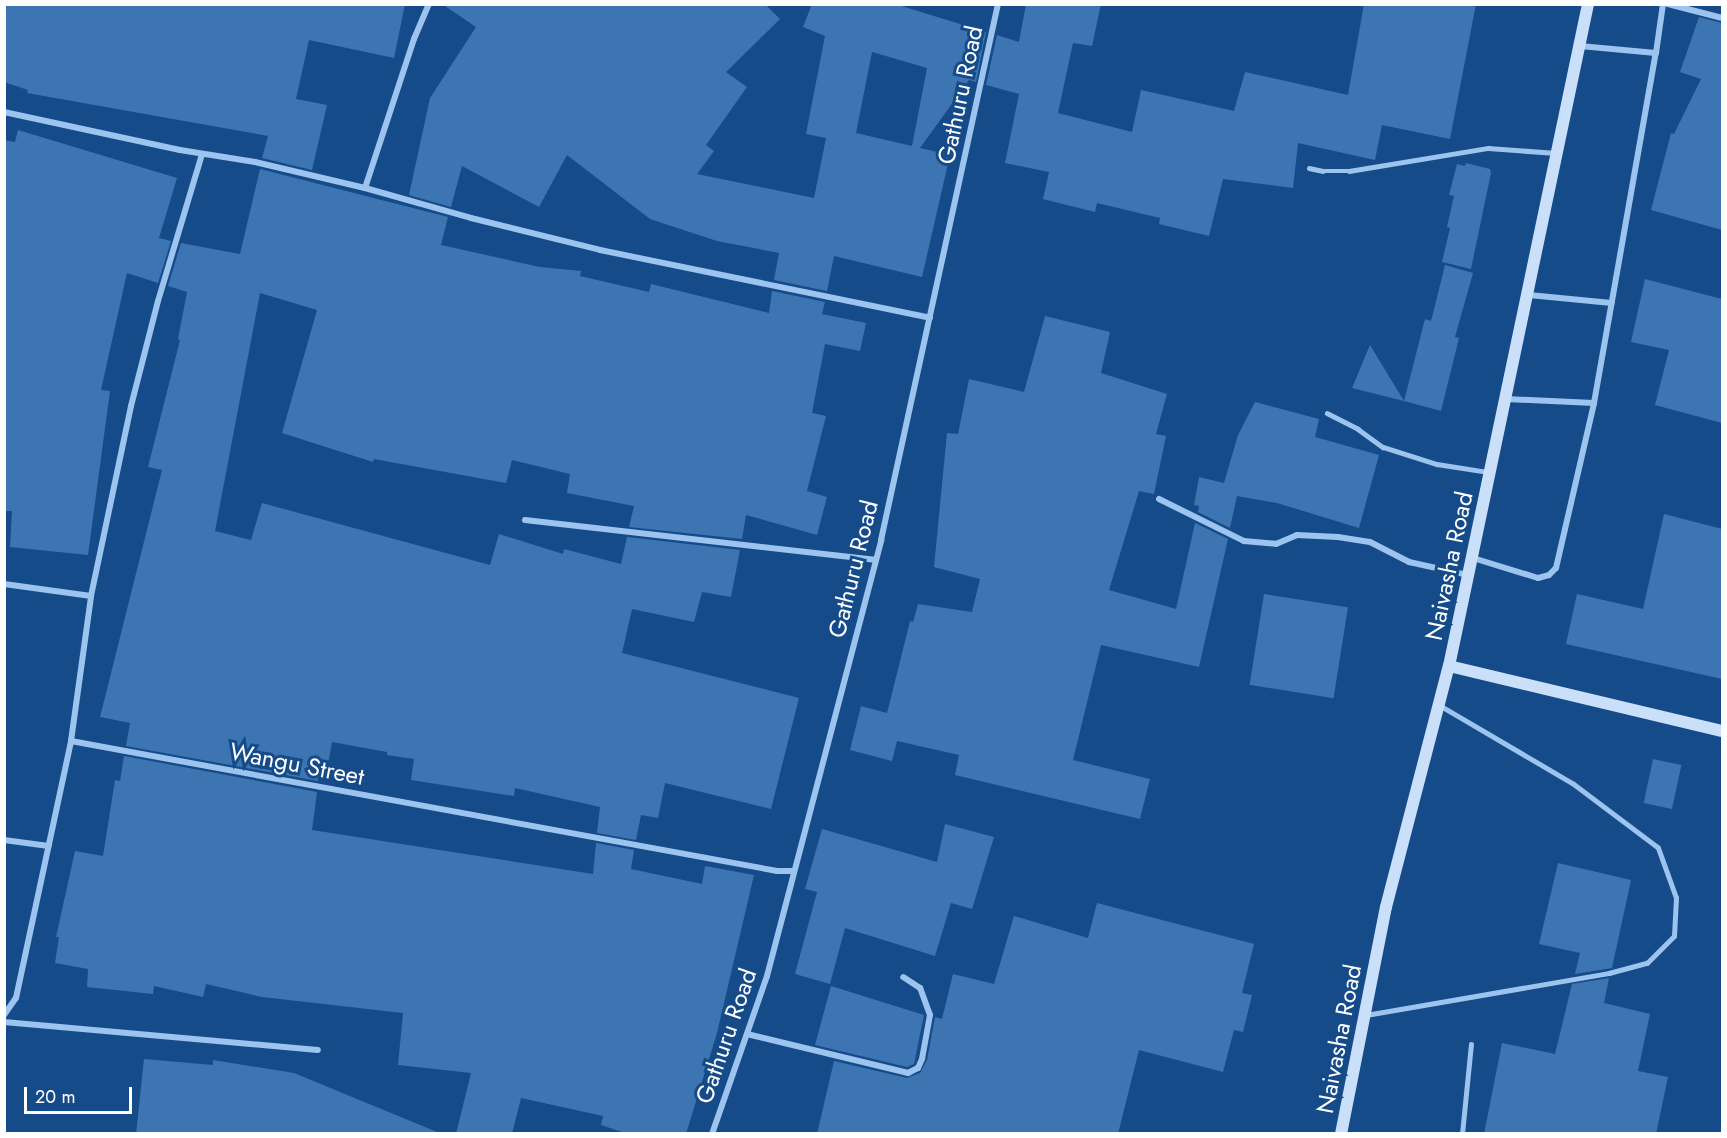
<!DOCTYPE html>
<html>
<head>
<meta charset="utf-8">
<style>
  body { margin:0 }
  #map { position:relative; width:1727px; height:1138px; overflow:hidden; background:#154b89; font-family:Jost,sans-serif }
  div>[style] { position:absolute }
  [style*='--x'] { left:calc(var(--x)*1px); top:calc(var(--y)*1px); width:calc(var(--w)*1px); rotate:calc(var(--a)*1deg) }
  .building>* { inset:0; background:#3d75b2; transform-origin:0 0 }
  .service>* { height:4.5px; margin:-2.25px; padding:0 2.25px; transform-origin:2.25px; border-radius:2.25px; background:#9cc4ef }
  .minor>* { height:6px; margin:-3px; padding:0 3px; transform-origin:3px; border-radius:3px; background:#9cc4ef }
  .secondary>* { height:12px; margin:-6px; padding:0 6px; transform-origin:6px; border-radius:6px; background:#cae0fa }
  span { translate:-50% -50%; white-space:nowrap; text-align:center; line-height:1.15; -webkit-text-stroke:6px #154b89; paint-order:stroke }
  .street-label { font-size:24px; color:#fff }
  .frame { position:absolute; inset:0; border:6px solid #fff; pointer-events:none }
  .scale { position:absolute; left:24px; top:1087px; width:108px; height:27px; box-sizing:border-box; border:3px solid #fff; border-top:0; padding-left:8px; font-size:18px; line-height:21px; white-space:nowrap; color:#fff; -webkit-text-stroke:4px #154b89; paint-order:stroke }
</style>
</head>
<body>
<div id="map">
  <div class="building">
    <div style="clip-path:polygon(4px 4px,405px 4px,394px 58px,309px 40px,296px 99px,327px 105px,312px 170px,262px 158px,268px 136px,27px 93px,28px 90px,4px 82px)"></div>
    <div style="clip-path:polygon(evenodd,442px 4px,765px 4px,780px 19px,726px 72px,747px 87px,706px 145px,714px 151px,697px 174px,814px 198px,826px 138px,806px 134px,825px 36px,803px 27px,812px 4px,895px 4px,986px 32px,976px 82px,969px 80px,920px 148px,950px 155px,922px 277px,834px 256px,827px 291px,774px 280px,779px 253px,717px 241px,650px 219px,567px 155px,539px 207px,462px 166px,451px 207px,409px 195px,430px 98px,476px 27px,442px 4px,872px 52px,927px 68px,912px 146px,856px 133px,872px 52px)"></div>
    <div style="clip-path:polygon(1026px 4px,1101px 4px,1092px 46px,1073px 43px,1058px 113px,1132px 132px,1141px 90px,1234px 111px,1245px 72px,1348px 95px,1364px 4px,1476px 4px,1450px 139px,1382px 125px,1375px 160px,1298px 143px,1293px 188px,1223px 179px,1209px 236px,1159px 224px,1160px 218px,1097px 203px,1095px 212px,1043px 199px,1049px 172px,1005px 163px,1019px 94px,986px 85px,997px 35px,1019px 42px)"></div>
    <div style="clip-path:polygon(1699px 17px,1722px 23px,1722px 230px,1651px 210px,1671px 133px,1674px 134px,1701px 79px,1680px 72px)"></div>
    <div style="clip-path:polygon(18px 130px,177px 178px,159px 238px,171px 241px,158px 283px,127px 273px,101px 390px,110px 391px,88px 555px,10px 547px,12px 511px,4px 511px,4px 140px,15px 142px)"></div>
    <div style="clip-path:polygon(1466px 163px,1490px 169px,1491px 173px,1471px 269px,1442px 262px,1450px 228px,1447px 227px,1454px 196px,1449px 195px,1457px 164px,1465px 166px)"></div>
    <div style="clip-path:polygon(260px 169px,448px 217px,441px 245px,540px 267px,581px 271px,580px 276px,649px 292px,651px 284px,769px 313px,772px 291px,825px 302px,822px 314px,866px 323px,860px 351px,825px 344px,812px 413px,826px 416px,807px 491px,827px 497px,817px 535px,746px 515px,742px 539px,629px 527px,634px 506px,567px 493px,570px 474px,512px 460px,506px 483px,374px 459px,373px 462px,282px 433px,317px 310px,260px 293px,215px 531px,251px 540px,262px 503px,490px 565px,499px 534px,563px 554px,564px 549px,621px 564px,627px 537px,740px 550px,731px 597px,702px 592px,694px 622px,632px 609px,622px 653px,799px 698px,771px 809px,665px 783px,658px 818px,641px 815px,636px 840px,597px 833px,600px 807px,515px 788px,514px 796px,411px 780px,414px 759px,387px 755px,387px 752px,332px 742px,328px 764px,320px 762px,318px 781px,126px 746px,130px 723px,100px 717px,162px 470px,148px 467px,180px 340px,178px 339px,187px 292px,168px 286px,181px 243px,240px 254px)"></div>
    <div style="clip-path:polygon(1445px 265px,1473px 273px,1455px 337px,1459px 338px,1441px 411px,1404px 401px,1425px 319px,1431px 321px)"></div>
    <div style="clip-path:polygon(1645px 279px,1722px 299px,1722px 423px,1655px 405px,1669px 350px,1631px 342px)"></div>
    <div style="clip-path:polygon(1045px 316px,1110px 332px,1101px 373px,1167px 394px,1156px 434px,1166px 436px,1154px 494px,1139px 491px,1109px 590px,1176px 609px,1195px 523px,1228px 539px,1199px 667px,1101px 645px,1073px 760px,1150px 779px,1140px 819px,955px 775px,959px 755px,897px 741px,892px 761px,850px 750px,861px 706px,887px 713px,910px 621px,913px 622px,918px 604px,972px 612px,980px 579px,934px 567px,947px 433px,958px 434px,969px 379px,1024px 392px)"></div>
    <div style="clip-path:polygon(1370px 345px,1404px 401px,1352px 388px)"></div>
    <div style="clip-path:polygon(1255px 402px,1319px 419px,1315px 437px,1379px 455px,1359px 528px,1277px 503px,1237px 496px,1230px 528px,1198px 512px,1199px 506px,1194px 505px,1199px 477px,1224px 483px,1238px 435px)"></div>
    <div style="clip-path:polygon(1664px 514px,1722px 529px,1722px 679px,1566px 644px,1577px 594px,1643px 609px)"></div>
    <div style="left:1264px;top:594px;width:85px;height:92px;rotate:9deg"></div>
    <div style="clip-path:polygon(124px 756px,317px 792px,312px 830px,593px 874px,596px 843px,634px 850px,631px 869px,702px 884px,705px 866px,754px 875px,717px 1033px,686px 1134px,628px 1134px,601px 1125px,603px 1116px,521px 1098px,512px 1134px,456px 1134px,471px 1073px,398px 1065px,403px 1013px,262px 997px,206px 984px,203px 997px,154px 986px,153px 994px,87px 987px,88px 969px,55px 963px,59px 937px,56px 937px,75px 851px,103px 856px,115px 780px,120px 781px)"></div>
    <div style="left:1653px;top:759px;width:29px;height:45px;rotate:12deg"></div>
    <div style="clip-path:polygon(945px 824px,994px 837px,972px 909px,951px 903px,935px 956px,845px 928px,830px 984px,795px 974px,817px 892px,805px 889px,822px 829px,937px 862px)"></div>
    <div style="clip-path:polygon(1558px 863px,1631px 880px,1612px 968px,1575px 974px,1580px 953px,1539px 944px)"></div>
    <div style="clip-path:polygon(1097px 903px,1254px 944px,1242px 993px,1252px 995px,1243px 1032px,1234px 1030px,1223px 1072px,1139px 1050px,1118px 1134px,817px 1134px,834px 1061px,907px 1078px,920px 1073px,927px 1060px,935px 1017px,942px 1019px,953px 974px,994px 984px,1014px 916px,1088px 938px)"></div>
    <div style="clip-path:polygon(1609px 978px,1604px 1003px,1650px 1014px,1638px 1071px,1668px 1077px,1656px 1134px,1484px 1134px,1502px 1043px,1555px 1054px,1572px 984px)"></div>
    <div style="clip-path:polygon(831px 986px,924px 1015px,914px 1064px,907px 1067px,815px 1045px)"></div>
    <div style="clip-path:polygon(144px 1059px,213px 1065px,213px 1060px,294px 1073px,442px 1134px,136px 1134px)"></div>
  </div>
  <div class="service">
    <div style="--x:1309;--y:168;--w:14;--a:12"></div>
    <div style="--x:1323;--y:171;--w:26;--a:0"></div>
    <div style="--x:1349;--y:171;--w:141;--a:-9.4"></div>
    <div style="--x:1488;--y:148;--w:68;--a:4.2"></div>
    <div style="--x:1327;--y:413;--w:35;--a:27"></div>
    <div style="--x:1358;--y:429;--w:31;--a:36"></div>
    <div style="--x:1383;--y:447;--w:57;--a:17.5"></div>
    <div style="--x:1437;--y:464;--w:52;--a:8.9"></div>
    <div style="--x:1366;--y:1015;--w:247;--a:-9.8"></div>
    <div style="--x:1609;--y:973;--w:39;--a:-15"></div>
    <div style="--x:1647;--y:963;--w:38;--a:-45"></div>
    <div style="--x:1674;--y:936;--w:38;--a:-87"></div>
    <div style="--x:1676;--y:898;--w:53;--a:-109.8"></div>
    <div style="--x:1658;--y:848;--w:106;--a:-143"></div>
    <div style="--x:1573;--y:784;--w:154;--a:-149.6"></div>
    <div style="--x:1462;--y:1134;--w:90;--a:-84.3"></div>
  </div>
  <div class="minor">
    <div style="--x:1668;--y:4;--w:56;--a:14.5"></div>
    <div style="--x:1580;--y:46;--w:76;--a:5.3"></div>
    <div style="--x:4;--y:112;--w:180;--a:12.2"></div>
    <div style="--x:180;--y:150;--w:76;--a:9.1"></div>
    <div style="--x:255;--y:162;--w:113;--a:13.3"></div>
    <div style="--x:365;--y:188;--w:157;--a:-71.8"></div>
    <div style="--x:414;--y:39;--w:38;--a:-67"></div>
    <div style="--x:365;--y:188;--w:110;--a:15.8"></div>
    <div style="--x:471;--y:218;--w:133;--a:13.9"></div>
    <div style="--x:600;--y:250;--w:337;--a:11.6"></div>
    <div style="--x:1529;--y:295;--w:83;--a:5.5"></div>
    <div style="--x:1506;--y:399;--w:88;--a:2.6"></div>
    <div style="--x:1159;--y:499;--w:95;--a:26.3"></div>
    <div style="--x:1244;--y:541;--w:32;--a:5"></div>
    <div style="--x:1276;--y:544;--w:23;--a:-23"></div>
    <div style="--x:1297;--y:535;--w:41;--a:2.8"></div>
    <div style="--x:1338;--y:537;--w:32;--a:9"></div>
    <div style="--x:1370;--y:542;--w:44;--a:27.1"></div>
    <div style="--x:1409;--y:562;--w:60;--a:12.4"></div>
    <div style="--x:525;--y:520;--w:352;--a:6.5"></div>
    <div style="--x:1473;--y:558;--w:68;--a:17.1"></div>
    <div style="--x:1538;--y:578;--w:11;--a:-15"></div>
    <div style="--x:1549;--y:575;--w:10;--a:-45"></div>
    <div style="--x:1556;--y:568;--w:169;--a:-77"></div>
    <div style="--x:1594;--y:403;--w:355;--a:-80"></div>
    <div style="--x:1656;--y:53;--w:49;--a:-81.9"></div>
    <div style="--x:4;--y:584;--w:88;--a:7.9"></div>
    <div style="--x:71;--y:741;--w:146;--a:-82.1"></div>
    <div style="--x:91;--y:596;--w:194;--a:-78.1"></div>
    <div style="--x:131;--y:406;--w:108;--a:-75.6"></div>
    <div style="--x:158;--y:301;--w:153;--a:-73.3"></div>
    <div style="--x:4;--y:840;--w:45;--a:7.6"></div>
    <div style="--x:4;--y:1015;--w:21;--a:-55"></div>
    <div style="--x:16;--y:998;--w:263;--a:-77.9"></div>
    <div style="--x:71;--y:741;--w:718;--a:10.43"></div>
    <div style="--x:777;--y:871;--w:17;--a:0"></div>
    <div style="--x:4;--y:1022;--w:315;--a:5.1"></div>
    <div style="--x:747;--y:1034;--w:166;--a:13.6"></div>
    <div style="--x:908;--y:1073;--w:11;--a:-27"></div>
    <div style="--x:918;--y:1068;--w:10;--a:-66"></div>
    <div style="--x:922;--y:1059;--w:45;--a:-79.7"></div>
    <div style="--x:930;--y:1015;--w:29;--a:-110"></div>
    <div style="--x:920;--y:988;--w:20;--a:-147"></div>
    <div style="--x:712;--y:1134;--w:167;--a:-70.8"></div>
    <div style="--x:767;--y:976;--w:451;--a:-75.3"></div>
    <div style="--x:881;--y:540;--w:549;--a:-77.69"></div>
  </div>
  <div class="secondary">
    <div style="--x:1449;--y:666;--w:281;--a:13.4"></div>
    <div style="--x:1341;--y:1134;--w:231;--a:-78.8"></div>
    <div style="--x:1386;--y:907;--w:249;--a:-75.4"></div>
    <div style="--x:1449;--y:666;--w:676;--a:-78.14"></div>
  </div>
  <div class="street-label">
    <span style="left:960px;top:95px;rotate:-78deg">Gathuru Road</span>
    <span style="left:1449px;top:566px;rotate:-78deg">Naivasha Road</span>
    <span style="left:853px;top:569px;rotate:-76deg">Gathuru Road</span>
    <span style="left:297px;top:764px;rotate:11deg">Wangu Street</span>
    <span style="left:726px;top:1036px;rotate:-71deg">Gathuru Road</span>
    <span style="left:1339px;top:1039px;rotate:-79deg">Naivasha Road</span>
  </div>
  <div class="frame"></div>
  <div class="scale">20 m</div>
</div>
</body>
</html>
